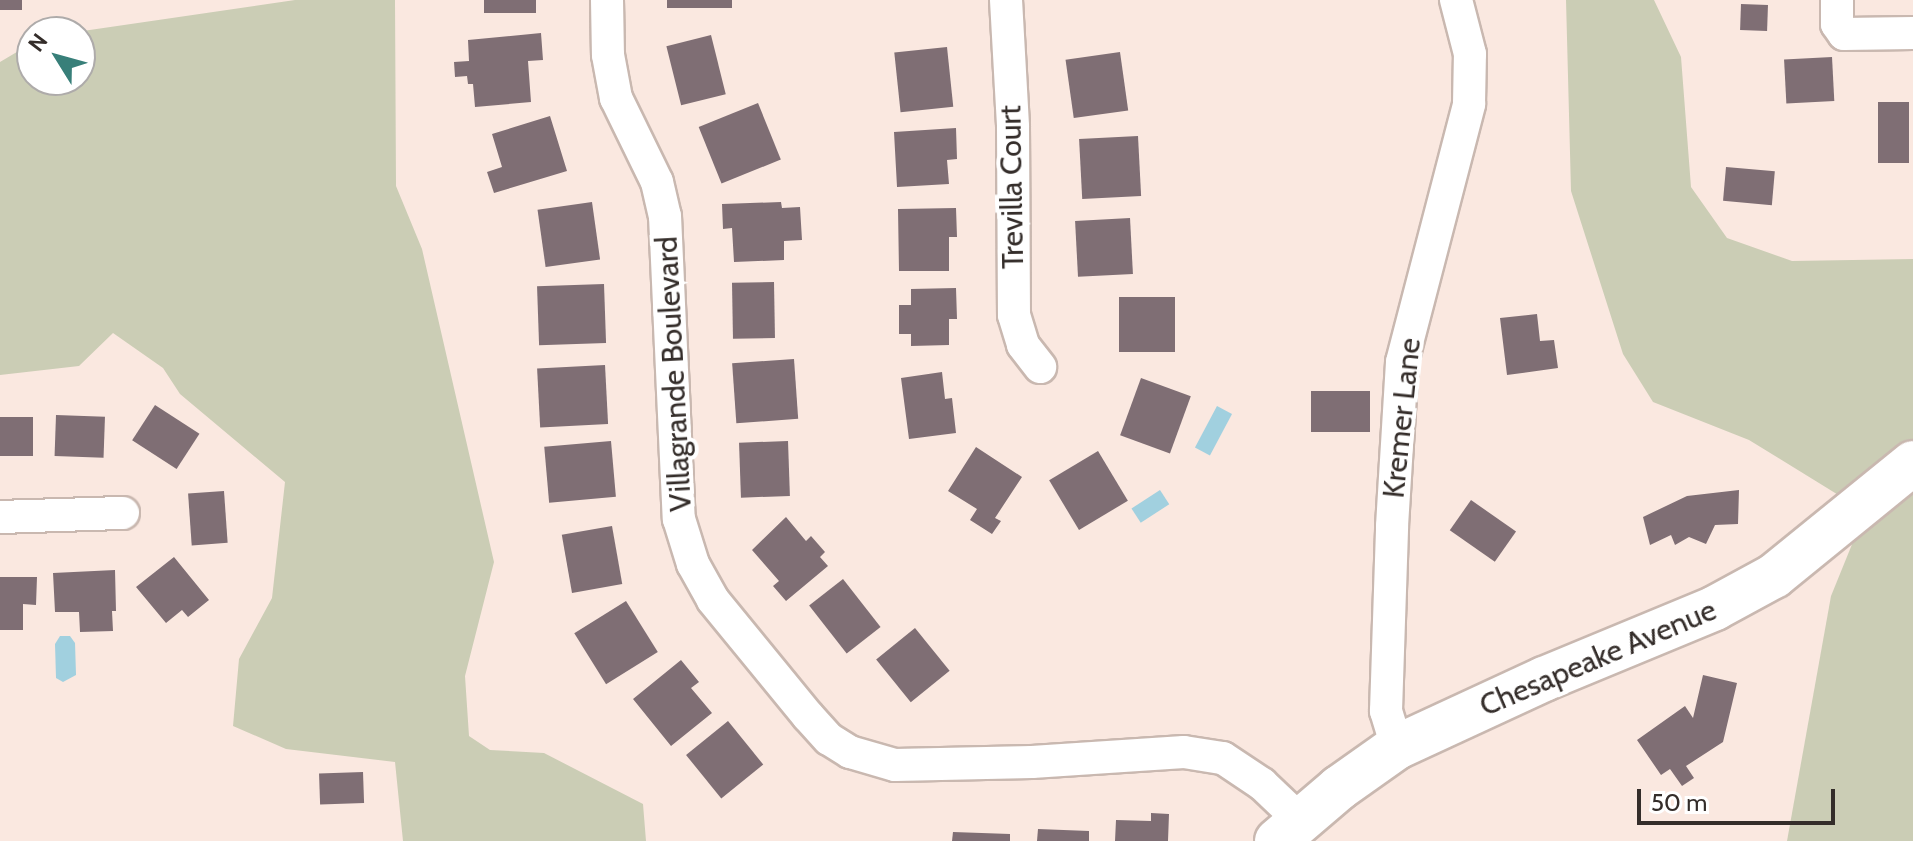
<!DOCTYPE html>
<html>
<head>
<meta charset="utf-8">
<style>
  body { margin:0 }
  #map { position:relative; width:1913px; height:841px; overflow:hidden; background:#fae8e0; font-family:Cabin,sans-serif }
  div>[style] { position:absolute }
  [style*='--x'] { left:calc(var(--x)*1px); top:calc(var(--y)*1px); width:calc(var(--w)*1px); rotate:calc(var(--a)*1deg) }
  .green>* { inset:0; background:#cbcdb5 }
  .water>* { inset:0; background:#a1d0df; transform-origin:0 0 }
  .building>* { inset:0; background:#7f6e74; transform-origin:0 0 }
  .roads { filter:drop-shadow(2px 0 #c9b8b0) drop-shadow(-2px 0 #c9b8b0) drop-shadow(0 2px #c9b8b0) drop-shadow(0 -2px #c9b8b0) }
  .street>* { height:32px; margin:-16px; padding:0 16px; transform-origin:16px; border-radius:16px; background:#fff }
  .secondary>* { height:44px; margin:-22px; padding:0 22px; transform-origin:22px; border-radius:22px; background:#fff }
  span { translate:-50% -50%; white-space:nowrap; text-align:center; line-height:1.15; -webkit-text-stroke:8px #fff; paint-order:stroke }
  .street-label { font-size:30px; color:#342d2a }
  .north { position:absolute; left:16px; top:16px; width:80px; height:80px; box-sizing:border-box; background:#fff; border:2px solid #aeabaa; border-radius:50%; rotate:307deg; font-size:22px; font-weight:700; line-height:32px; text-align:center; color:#342d2a }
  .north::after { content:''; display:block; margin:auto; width:28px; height:36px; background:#387f79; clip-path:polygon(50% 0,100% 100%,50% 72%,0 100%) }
  .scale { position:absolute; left:1637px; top:789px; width:198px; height:36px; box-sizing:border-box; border:4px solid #342d2a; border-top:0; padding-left:10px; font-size:24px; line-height:28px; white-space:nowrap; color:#342d2a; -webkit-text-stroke:6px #fff; paint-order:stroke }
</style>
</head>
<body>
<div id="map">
  <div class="green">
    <div style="clip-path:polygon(295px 0,395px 0,396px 186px,422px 249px,494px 562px,465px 676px,469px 736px,490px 750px,544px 753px,643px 804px,646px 841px,403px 841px,395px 762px,286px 749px,233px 726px,239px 659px,272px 598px,285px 482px,180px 394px,163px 368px,113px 333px,79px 366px,0 375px,0 62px,32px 43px,32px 80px,80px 80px,80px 32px,76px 32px)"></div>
    <div style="clip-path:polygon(1566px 0,1654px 0,1681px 57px,1691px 187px,1727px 238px,1792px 261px,1913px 259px,1913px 439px,1840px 496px,1749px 440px,1653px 402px,1623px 354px,1571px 191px)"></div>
    <div style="clip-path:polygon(1913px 486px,1913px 841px,1787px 841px,1831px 596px,1857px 532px)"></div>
  </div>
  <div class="water">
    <div style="left:1217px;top:406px;width:17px;height:47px;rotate:28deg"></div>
    <div style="left:1160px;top:490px;width:17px;height:34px;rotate:57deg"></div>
    <div style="clip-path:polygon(60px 636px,70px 636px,75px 643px,76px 675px,63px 682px,56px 678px,55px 644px)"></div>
  </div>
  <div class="building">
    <div style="left:0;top:0;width:22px;height:10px"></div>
    <div style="left:484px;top:0;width:52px;height:13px"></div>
    <div style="left:667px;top:0;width:65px;height:8px"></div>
    <div style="left:1741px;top:4px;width:27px;height:26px;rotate:2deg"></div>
    <div style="clip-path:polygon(541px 33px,543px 60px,528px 61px,531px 102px,475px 107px,473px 84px,468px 84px,467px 76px,455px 77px,454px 62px,469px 61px,468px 40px)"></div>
    <div style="left:711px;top:35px;width:61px;height:46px;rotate:76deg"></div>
    <div style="left:947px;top:47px;width:60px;height:53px;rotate:84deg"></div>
    <div style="left:1120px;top:52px;width:59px;height:55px;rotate:82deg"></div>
    <div style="left:1832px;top:57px;width:44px;height:48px;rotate:87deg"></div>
    <div style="left:1878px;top:102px;width:31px;height:61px"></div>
    <div style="left:758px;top:103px;width:61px;height:64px;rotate:68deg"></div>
    <div style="clip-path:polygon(550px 116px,567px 171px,494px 193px,487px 172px,502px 167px,492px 134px)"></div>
    <div style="clip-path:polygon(956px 128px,957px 159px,947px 160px,949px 184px,897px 187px,894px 132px)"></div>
    <div style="left:1138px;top:136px;width:60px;height:59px;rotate:87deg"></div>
    <div style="left:1726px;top:167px;width:49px;height:34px;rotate:5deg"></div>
    <div style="left:592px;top:202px;width:58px;height:55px;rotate:82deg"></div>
    <div style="clip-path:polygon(781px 202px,782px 208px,800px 207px,802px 240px,784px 241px,784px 260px,734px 262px,732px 228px,723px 229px,722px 204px)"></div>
    <div style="clip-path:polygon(956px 208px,957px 237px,949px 237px,949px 271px,899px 271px,898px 209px)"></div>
    <div style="left:1130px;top:218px;width:56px;height:55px;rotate:87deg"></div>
    <div style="left:774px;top:282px;width:56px;height:42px;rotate:89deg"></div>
    <div style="left:604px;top:284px;width:59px;height:67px;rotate:88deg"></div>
    <div style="clip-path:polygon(956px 288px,957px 319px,949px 319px,949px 345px,911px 346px,911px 334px,899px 334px,899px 305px,911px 305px,911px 289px)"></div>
    <div style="left:1175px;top:297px;width:55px;height:56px;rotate:90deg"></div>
    <div style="clip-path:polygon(1537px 314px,1540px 341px,1554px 340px,1558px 368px,1507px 375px,1500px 318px)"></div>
    <div style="left:794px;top:359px;width:60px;height:62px;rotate:86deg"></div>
    <div style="left:605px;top:365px;width:59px;height:68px;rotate:87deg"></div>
    <div style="clip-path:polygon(942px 372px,945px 399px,952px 398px,956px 433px,909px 439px,901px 378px)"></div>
    <div style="left:1141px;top:378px;width:53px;height:61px;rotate:20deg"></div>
    <div style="left:1311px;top:391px;width:59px;height:41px"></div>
    <div style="left:155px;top:405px;width:53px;height:42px;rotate:33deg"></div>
    <div style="left:56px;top:415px;width:49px;height:41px;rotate:2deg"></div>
    <div style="left:0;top:417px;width:33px;height:39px"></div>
    <div style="left:611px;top:441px;width:56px;height:67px;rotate:85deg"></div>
    <div style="left:788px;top:441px;width:55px;height:49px;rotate:88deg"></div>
    <div style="clip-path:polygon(976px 447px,1022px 477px,995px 518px,1001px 521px,992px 534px,970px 520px,977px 509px,948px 491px)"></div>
    <div style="left:1098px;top:451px;width:58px;height:57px;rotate:59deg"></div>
    <div style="clip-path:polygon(1739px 490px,1738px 524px,1715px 525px,1706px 544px,1689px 537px,1675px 545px,1671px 535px,1650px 545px,1643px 517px,1687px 496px)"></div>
    <div style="left:224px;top:491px;width:52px;height:36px;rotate:86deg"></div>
    <div style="left:1471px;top:500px;width:55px;height:37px;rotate:35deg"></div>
    <div style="clip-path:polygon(786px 517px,806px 541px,811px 536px,825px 552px,820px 557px,828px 566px,786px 601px,773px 586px,779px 581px,752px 550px)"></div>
    <div style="left:612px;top:526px;width:59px;height:51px;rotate:80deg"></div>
    <div style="clip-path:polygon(174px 557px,209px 600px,188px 617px,182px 610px,166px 623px,136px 587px)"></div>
    <div style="clip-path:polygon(115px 570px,116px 611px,112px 611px,113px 631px,80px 632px,79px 612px,55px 612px,53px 573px)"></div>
    <div style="clip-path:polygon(0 577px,37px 577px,36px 605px,23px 604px,23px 630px,0 630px)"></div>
    <div style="left:843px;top:579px;width:61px;height:43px;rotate:52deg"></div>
    <div style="left:626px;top:601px;width:60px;height:61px;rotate:58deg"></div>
    <div style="left:915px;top:628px;width:55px;height:50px;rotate:51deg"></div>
    <div style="clip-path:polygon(681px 660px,699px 682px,691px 688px,712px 713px,671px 746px,633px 699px)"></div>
    <div style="clip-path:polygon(1703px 675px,1737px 683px,1723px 742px,1686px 766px,1694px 778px,1682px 786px,1670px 769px,1661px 775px,1637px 740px,1685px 706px,1693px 718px)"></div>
    <div style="left:728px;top:721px;width:56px;height:54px;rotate:51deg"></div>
    <div style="left:363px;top:772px;width:31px;height:44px;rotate:88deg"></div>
    <div style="clip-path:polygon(1151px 813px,1169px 814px,1168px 841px,1115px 841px,1116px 820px,1151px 821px)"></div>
    <div style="clip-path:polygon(1038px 829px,1089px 831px,1089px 841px,1037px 841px)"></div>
    <div style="clip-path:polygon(953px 832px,1010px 834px,1010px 841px,952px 841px)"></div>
  </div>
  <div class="roads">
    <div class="street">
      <div style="--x:607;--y:0;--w:55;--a:89"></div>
      <div style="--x:608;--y:55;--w:44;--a:79.5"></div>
      <div style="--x:616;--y:98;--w:93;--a:64"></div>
      <div style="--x:657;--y:182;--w:35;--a:77"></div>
      <div style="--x:665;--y:216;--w:303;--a:87.4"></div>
      <div style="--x:679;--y:519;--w:47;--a:72.7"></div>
      <div style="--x:693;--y:564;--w:41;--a:60.9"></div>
      <div style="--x:713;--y:600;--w:150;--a:50.7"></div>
      <div style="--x:808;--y:716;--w:31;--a:48"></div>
      <div style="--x:829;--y:739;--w:25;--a:32"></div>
      <div style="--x:850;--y:752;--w:47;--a:16.1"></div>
      <div style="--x:895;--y:765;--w:137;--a:-1.3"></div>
      <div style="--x:1032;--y:762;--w:152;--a:-3.8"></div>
      <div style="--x:1184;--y:752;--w:39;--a:9"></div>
      <div style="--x:1223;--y:758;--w:47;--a:33.7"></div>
      <div style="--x:1262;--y:784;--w:52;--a:43.5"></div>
      <div style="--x:1006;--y:0;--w:127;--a:86.8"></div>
      <div style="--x:1013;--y:127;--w:188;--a:89.7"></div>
      <div style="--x:1014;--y:315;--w:31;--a:73"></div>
      <div style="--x:1023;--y:345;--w:28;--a:52"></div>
      <div style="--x:1837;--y:0;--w:24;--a:90"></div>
      <div style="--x:1837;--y:24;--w:12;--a:55"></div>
      <div style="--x:1844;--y:34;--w:69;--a:-0.8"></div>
      <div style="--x:0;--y:517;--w:123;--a:-1.9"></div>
      <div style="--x:1397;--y:747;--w:38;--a:-107"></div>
      <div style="--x:1386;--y:711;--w:185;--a:-88.1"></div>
      <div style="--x:1392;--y:526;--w:164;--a:-86.5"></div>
      <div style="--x:1402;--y:362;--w:267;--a:-75.4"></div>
      <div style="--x:1469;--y:104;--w:50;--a:-88.9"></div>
      <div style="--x:1470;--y:54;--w:56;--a:-104.5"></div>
    </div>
    <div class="secondary">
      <div style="--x:1277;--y:841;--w:82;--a:-40.5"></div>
      <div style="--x:1339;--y:788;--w:71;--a:-35.3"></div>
      <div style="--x:1397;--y:747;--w:162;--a:-24.8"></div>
      <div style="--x:1544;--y:679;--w:185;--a:-22.5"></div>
      <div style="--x:1715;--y:608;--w:67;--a:-28.5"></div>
      <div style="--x:1774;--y:576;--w:179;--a:-39.1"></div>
    </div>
  </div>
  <div class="street-label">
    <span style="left:1012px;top:187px;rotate:-91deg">Trevilla Court</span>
    <span style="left:674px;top:374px;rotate:-93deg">Villagrande Boulevard</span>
    <span style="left:1402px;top:418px;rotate:-84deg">Kremer Lane</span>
    <span style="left:1598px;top:658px;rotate:-23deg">Chesapeake Avenue</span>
  </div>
  <div class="north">N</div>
  <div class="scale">50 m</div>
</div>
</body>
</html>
